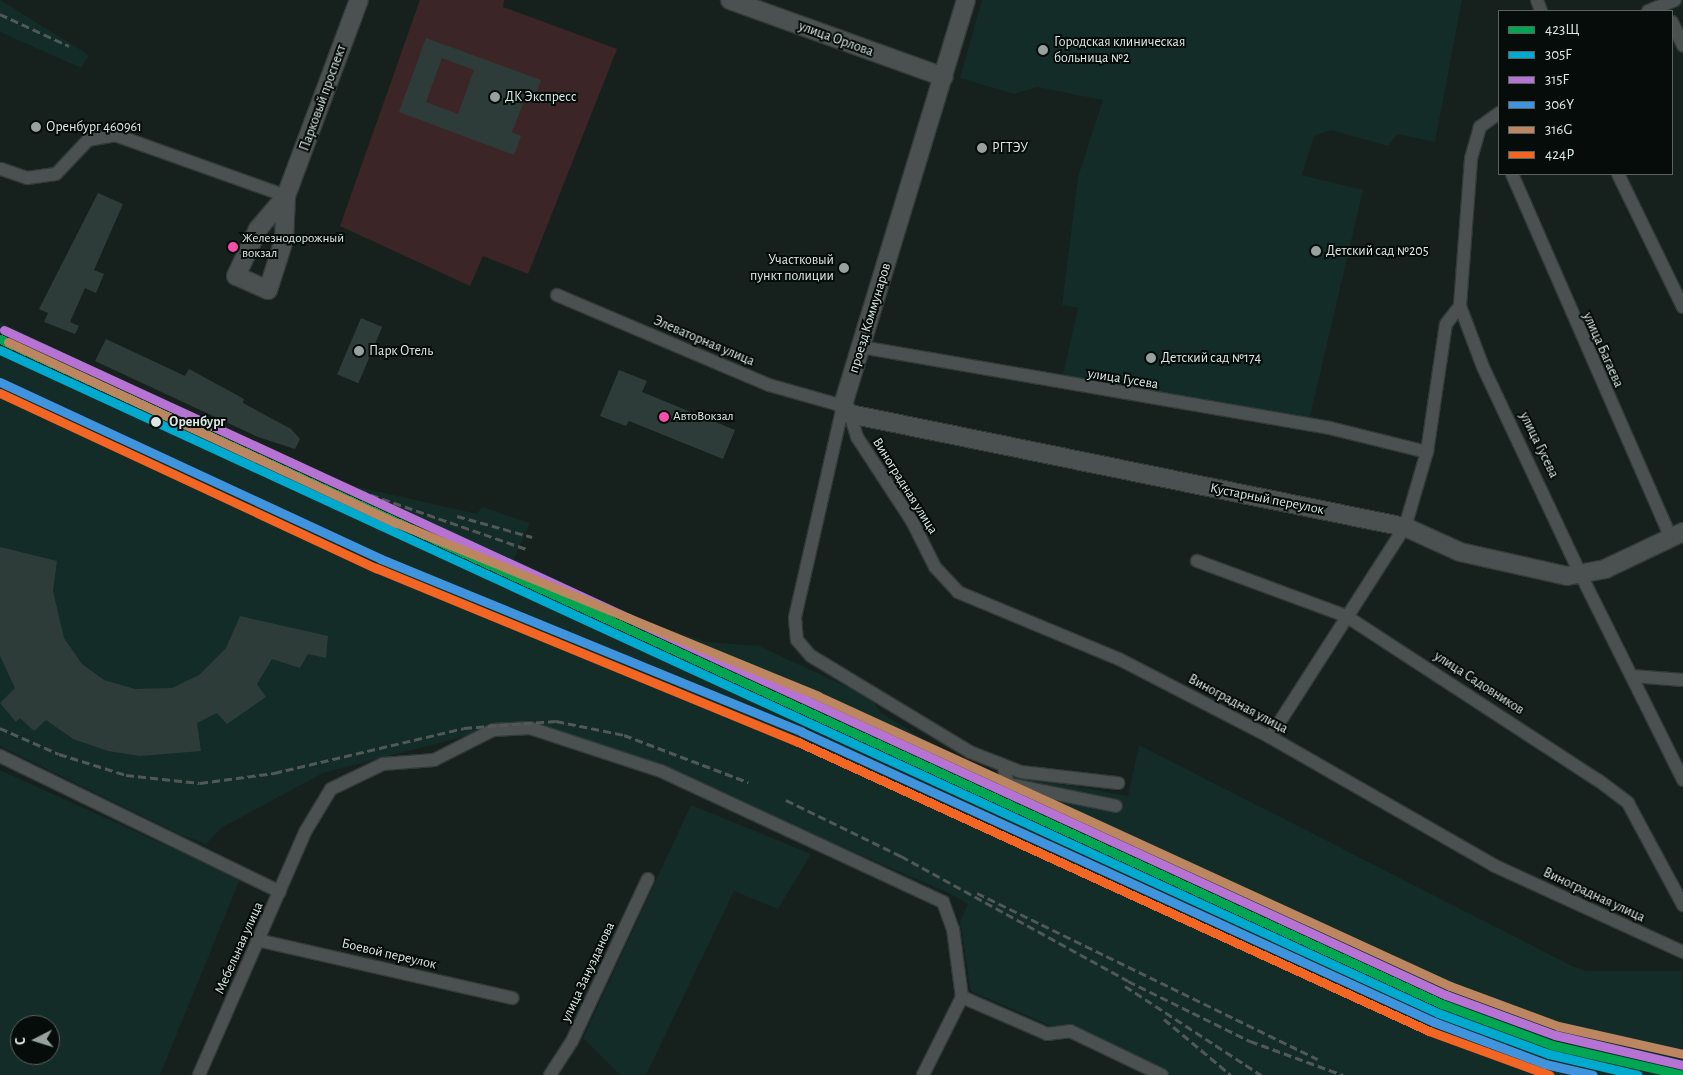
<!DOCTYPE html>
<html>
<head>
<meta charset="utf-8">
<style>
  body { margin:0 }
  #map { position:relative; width:1683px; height:1075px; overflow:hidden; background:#16211e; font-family:"Alegreya Sans",sans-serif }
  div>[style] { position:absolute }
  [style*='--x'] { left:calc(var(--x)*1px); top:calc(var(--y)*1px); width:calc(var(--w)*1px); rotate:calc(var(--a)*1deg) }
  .built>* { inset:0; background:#132c27 }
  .green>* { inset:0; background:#3c2527 }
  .building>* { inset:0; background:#2e3c39; transform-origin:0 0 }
  .roads { filter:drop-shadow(1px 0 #323a38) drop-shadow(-1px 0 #323a38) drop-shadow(0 1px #323a38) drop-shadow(0 -1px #323a38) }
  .street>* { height:12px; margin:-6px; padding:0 6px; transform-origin:6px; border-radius:6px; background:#4b5150 }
  .secondary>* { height:18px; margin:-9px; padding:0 9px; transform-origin:9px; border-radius:9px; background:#4b5150 }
  .rail>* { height:3px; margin-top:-1.5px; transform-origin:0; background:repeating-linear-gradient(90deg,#515855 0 8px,transparent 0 12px) }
  .rail-1>* { height:9px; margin:-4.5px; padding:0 4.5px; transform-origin:4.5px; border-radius:4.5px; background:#00a651 }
  .rail-2>* { height:9px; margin:-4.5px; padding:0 4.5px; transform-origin:4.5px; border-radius:4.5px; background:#00a9ce }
  .rail-3>* { height:9px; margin:-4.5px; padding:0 4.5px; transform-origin:4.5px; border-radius:4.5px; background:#b673d3 }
  .rail-4>* { height:9px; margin:-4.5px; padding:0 4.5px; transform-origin:4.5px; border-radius:4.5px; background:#4094de }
  .rail-5>* { height:9px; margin:-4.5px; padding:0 4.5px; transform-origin:4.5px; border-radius:4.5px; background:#bb8660 }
  .rail-6>* { height:9px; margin:-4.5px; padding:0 4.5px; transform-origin:4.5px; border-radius:4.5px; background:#f26522 }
  .dots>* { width:14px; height:14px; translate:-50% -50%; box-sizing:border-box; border:2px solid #050c0a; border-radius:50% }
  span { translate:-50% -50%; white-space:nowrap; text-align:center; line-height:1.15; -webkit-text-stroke:4px #050c0a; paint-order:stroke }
  .bus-label { font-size:13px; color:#dce8e4 }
  .left { translate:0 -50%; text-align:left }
  .street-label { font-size:14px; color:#dce8e4 }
  .poi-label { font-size:14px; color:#dce8e4 }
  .right { translate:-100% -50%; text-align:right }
  .stop-label { font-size:14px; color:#dce8e4; font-weight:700 }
  .legend { position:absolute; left:1498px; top:10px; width:175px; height:165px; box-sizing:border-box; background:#050c0a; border:1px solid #5b6461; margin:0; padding:6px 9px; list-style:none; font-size:15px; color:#dce8e4 }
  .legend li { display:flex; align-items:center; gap:10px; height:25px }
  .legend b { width:25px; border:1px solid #5b6461 }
  .north { position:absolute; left:10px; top:1015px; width:50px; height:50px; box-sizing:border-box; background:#050c0a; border:1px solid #5b6461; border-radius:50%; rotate:265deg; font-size:14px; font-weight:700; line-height:20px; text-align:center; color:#dce8e4 }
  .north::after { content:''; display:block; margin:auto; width:18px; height:22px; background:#97a29f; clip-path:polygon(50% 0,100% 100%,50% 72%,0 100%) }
</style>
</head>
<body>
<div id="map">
  <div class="built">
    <div style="clip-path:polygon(0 0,89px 55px,81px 68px,0 32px)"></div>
    <div style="clip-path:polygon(982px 0,1462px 0,1435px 142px,1397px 134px,1388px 146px,1331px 130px,1314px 136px,1302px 175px,1363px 190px,1309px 421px,1063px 375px,1078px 308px,1062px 305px,1078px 177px,1103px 100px,1037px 87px,1014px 94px,960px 78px)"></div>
    <div style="clip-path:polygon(0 322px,336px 482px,477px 514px,482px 507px,530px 523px,514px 559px,643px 621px,706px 642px,759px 646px,871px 698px,880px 712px,967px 767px,1128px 796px,1139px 745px,1572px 966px,1587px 971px,1682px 971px,1683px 1075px,1164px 1075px,971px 991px,960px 922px,968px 904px,949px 893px,626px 754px,538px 725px,489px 730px,323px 773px,221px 828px,206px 844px,177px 833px,0 746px)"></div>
    <div style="clip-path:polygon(evenodd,0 770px,240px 879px,160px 1075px,0 1075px,0 770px,20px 1025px,50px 1025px,50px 1055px,20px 1055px,20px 1025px)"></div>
    <div style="clip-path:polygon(691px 805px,811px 854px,778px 909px,734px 891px,646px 1075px,620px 1075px,583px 1038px)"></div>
  </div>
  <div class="green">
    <div style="clip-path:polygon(420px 0,504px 0,503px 7px,617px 49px,528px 274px,483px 256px,470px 286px,340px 226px)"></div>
  </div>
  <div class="building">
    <div style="clip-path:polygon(evenodd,426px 38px,541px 80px,534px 99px,526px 96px,512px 132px,521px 136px,514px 155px,399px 112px,426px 38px,442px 58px,474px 70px,458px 114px,426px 102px,442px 58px)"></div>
    <div style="clip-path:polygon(98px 193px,123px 204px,94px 270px,104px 274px,96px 293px,85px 288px,70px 322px,79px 326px,75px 334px,44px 322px,48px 313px,39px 309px)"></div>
    <div style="left:361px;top:318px;width:23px;height:61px;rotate:23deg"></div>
    <div style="clip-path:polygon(106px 339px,185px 376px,189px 369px,244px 399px,243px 403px,291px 429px,300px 439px,295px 449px,258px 437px,95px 361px)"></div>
    <div style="clip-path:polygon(619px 370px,647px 381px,642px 392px,735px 430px,723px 459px,629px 421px,626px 426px,600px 416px)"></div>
    <div style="clip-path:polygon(0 547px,57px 561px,53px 591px,64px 638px,82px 664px,104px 680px,135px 689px,172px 688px,199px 675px,226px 648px,240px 616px,328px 636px,326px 658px,308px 654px,300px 668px,272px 659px,257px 684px,266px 697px,227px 724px,217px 713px,197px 723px,201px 751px,140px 756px,108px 751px,73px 739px,46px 720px,34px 731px,20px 718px,16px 722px,0 703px,15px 688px,0 656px)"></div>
  </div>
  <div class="roads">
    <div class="street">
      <div style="--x:1537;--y:0;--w:12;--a:70"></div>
      <div style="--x:1648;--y:11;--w:29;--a:-22"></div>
      <div style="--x:1672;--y:22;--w:26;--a:65"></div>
      <div style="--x:1499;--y:113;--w:24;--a:144"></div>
      <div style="--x:1480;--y:127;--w:33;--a:106"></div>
      <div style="--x:1471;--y:159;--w:147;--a:94.3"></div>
      <div style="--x:1460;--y:306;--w:65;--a:69.3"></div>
      <div style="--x:1483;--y:367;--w:230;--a:64.8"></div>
      <div style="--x:1581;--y:575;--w:229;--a:63.5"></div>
      <div style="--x:1;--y:169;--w:28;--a:19"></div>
      <div style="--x:27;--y:178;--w:29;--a:-8"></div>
      <div style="--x:56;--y:174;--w:47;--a:-46.7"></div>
      <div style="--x:88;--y:140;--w:27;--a:-10"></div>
      <div style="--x:115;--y:135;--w:182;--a:19.6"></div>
      <div style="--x:1512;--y:174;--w:397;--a:66.4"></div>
      <div style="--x:1618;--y:174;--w:148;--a:64"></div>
      <div style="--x:557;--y:295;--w:230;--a:23"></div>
      <div style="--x:769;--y:385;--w:77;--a:15.8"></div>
      <div style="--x:843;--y:406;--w:217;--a:102.8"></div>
      <div style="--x:795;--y:618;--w:22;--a:85"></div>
      <div style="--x:797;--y:640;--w:21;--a:49"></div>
      <div style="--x:811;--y:656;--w:186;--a:31.1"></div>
      <div style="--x:970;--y:752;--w:55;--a:21.4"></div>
      <div style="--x:1021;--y:772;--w:98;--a:6.5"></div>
      <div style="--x:861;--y:347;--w:476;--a:9.8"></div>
      <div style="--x:1330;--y:428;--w:100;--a:13.9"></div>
      <div style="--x:850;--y:414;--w:24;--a:73"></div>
      <div style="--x:857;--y:437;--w:100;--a:56.8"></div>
      <div style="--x:912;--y:521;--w:51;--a:63.4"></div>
      <div style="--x:935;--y:567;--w:34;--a:47"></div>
      <div style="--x:958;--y:592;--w:174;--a:22.6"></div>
      <div style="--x:1119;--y:659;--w:170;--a:27.3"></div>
      <div style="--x:1270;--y:737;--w:259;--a:29.8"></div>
      <div style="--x:1495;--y:866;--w:207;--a:24.6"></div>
      <div style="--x:1197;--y:561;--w:159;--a:20.3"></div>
      <div style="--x:1346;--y:616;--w:301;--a:33.1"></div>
      <div style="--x:1598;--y:780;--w:38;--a:37"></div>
      <div style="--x:1628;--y:803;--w:116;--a:61.7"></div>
      <div style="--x:1632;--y:676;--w:51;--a:4.5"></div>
      <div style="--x:1270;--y:737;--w:250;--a:-57.3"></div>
      <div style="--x:1405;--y:527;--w:78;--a:-73.7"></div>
      <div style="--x:1427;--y:452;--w:129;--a:-81.6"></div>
      <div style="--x:1446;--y:324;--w:23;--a:-52"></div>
      <div style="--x:0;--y:756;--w:311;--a:25.9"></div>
      <div style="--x:1003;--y:765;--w:20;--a:75"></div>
      <div style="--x:1008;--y:784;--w:110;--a:11.5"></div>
      <div style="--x:257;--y:940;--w:262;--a:12.8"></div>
      <div style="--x:962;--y:997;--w:93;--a:23.5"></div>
      <div style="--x:1047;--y:1034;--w:23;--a:-7"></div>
      <div style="--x:1070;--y:1031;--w:102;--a:25.6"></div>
      <div style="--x:199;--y:1075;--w:265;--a:-66.4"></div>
      <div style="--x:305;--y:832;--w:50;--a:-58.8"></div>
      <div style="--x:331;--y:789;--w:58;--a:-25.7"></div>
      <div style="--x:383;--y:764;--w:51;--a:-4.5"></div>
      <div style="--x:434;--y:760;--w:66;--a:-27"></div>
      <div style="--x:493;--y:730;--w:37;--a:-3"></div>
      <div style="--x:530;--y:728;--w:138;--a:18.2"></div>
      <div style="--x:661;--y:771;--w:311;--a:24.9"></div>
      <div style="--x:943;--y:902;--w:29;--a:70"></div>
      <div style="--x:953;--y:929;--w:69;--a:82.5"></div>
      <div style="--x:962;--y:997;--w:87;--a:116.6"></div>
      <div style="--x:550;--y:1075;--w:40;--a:-57.1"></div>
      <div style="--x:572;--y:1041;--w:179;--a:-64.9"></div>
    </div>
    <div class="secondary">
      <div style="--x:730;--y:0;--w:227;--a:19.8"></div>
      <div style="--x:966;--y:0;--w:424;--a:106.9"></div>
      <div style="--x:843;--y:406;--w:11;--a:49"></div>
      <div style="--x:850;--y:414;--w:566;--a:11.51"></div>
      <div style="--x:1405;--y:527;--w:60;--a:24.4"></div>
      <div style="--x:1460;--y:552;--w:110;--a:12.6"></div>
      <div style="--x:1567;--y:576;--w:39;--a:-10"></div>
      <div style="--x:1605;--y:569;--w:86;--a:-25.4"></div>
      <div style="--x:286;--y:196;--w:44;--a:92.6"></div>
      <div style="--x:284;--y:240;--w:52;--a:107.7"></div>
      <div style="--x:268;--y:290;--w:35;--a:-156"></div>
      <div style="--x:236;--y:276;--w:52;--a:-64.9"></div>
      <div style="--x:258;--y:229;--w:43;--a:-49.7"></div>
      <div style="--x:286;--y:196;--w:209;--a:-69.6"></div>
    </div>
  </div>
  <div class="rail">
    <div style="--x:0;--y:14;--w:76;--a:24.9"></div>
    <div style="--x:314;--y:475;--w:225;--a:19.2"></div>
    <div style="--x:457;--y:516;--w:78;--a:15.6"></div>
    <div style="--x:0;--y:728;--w:64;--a:23.8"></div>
    <div style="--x:59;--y:754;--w:70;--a:17.4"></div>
    <div style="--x:126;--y:775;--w:74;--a:6.2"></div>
    <div style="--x:200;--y:783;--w:75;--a:-7.7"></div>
    <div style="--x:274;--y:773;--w:195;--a:-13.3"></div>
    <div style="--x:464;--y:728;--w:92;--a:-4.4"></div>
    <div style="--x:556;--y:721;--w:69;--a:11.6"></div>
    <div style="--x:624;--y:735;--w:133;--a:20.8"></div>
    <div style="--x:786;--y:800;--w:128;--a:26"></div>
    <div style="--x:901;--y:856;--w:259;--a:28.8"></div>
    <div style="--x:1128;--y:981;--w:136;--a:26.2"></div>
    <div style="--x:1250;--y:1041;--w:99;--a:20.1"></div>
    <div style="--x:977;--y:893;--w:379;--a:26"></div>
    <div style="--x:1125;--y:986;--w:163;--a:33.2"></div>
    <div style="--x:1164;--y:1019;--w:87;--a:39.9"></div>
  </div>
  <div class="rail-1">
    <div style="--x:0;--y:339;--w:1588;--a:24.76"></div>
    <div style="--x:1442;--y:1004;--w:117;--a:20.4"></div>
    <div style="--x:1552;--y:1045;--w:134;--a:12.9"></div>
  </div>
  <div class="rail-2">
    <div style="--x:0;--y:350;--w:1583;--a:24.75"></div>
    <div style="--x:1438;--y:1013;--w:118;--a:20.3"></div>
    <div style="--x:1549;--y:1054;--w:91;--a:13.3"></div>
  </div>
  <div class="rail-3">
    <div style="--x:4;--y:330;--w:1588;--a:24.76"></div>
    <div style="--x:1446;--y:995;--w:116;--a:20.2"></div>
    <div style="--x:1555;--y:1035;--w:131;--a:13.2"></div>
  </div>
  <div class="rail-4">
    <div style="--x:0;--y:382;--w:420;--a:24.9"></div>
    <div style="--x:381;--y:559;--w:455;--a:22.3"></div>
    <div style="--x:802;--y:732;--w:695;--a:24.65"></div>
    <div style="--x:1434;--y:1022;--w:119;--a:20.7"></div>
    <div style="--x:1545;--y:1064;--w:49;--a:12.9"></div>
  </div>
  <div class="rail-5">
    <div style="--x:8;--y:342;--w:429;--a:25"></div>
    <div style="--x:397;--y:523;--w:455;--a:22.3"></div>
    <div style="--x:818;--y:696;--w:695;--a:24.65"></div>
    <div style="--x:1450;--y:986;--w:115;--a:20.3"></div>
    <div style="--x:1558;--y:1026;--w:128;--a:12.6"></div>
  </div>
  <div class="rail-6">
    <div style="--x:0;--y:393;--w:415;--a:25"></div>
    <div style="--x:376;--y:568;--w:456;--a:22.4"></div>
    <div style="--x:798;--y:742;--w:694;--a:24.61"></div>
    <div style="--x:1429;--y:1031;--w:128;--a:20.1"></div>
  </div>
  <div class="dots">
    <div style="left:1043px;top:50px;background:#97a29f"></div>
    <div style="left:495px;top:97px;background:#97a29f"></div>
    <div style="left:36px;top:127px;background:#97a29f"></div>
    <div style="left:982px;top:148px;background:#97a29f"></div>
    <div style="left:233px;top:247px;background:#f54da8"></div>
    <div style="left:1316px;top:251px;background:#97a29f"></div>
    <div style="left:844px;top:268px;background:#97a29f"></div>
    <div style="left:359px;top:351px;background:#97a29f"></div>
    <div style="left:1151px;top:358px;background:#97a29f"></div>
    <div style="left:664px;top:417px;background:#f54da8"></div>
    <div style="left:156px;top:422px;background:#dce8e4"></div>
  </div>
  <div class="bus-label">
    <span class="left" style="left:242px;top:247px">Железнодорожный<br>вокзал</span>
    <span class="left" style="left:673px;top:417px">АвтоВокзал</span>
  </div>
  <div class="street-label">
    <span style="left:836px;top:39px;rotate:20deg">улица Орлова</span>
    <span style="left:323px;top:98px;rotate:-70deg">Парковый проспект</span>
    <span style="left:870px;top:318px;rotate:-73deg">проезд Коммунаров</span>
    <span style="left:704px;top:341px;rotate:23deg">Элеваторная улица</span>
    <span style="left:1603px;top:350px;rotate:66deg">улица Багаева</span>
    <span style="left:1123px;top:379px;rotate:9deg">улица Гусева</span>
    <span style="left:1539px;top:445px;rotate:64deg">улица Гусева</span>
    <span style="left:905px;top:486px;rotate:58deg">Виноградная улица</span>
    <span style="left:1267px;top:499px;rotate:11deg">Кустарный переулок</span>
    <span style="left:1479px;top:683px;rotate:33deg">улица Садовников</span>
    <span style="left:1238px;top:704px;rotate:28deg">Виноградная улица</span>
    <span style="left:1594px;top:895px;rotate:25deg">Виноградная улица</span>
    <span style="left:239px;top:948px;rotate:-66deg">Мебельная улица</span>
    <span style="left:389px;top:954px;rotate:13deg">Боевой переулок</span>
    <span style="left:588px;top:972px;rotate:-65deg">улица Занузданова</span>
  </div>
  <div class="poi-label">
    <span class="left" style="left:1054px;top:50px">Городская клиническая<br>больница №2</span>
    <span class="left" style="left:505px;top:97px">ДК Экспресс</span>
    <span class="left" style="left:46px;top:127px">Оренбург 460961</span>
    <span class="left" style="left:992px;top:148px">РГТЭУ</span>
    <span class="left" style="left:1326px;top:251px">Детский сад №205</span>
    <span class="right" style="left:834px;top:268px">Участковый<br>пункт полиции</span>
    <span class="left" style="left:369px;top:351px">Парк Отель</span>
    <span class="left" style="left:1161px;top:358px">Детский сад №174</span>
  </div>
  <div class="stop-label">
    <span class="left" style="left:169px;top:422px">Оренбург</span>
  </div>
  <ul class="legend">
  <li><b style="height:6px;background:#00a651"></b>423Щ</li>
  <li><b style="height:6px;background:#00a9ce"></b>305F</li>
  <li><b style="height:6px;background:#b673d3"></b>315F</li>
  <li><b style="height:6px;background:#4094de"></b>306Y</li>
  <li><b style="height:6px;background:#bb8660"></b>316G</li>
  <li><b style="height:6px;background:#f26522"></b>424Р</li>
  </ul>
  <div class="north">С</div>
</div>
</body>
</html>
